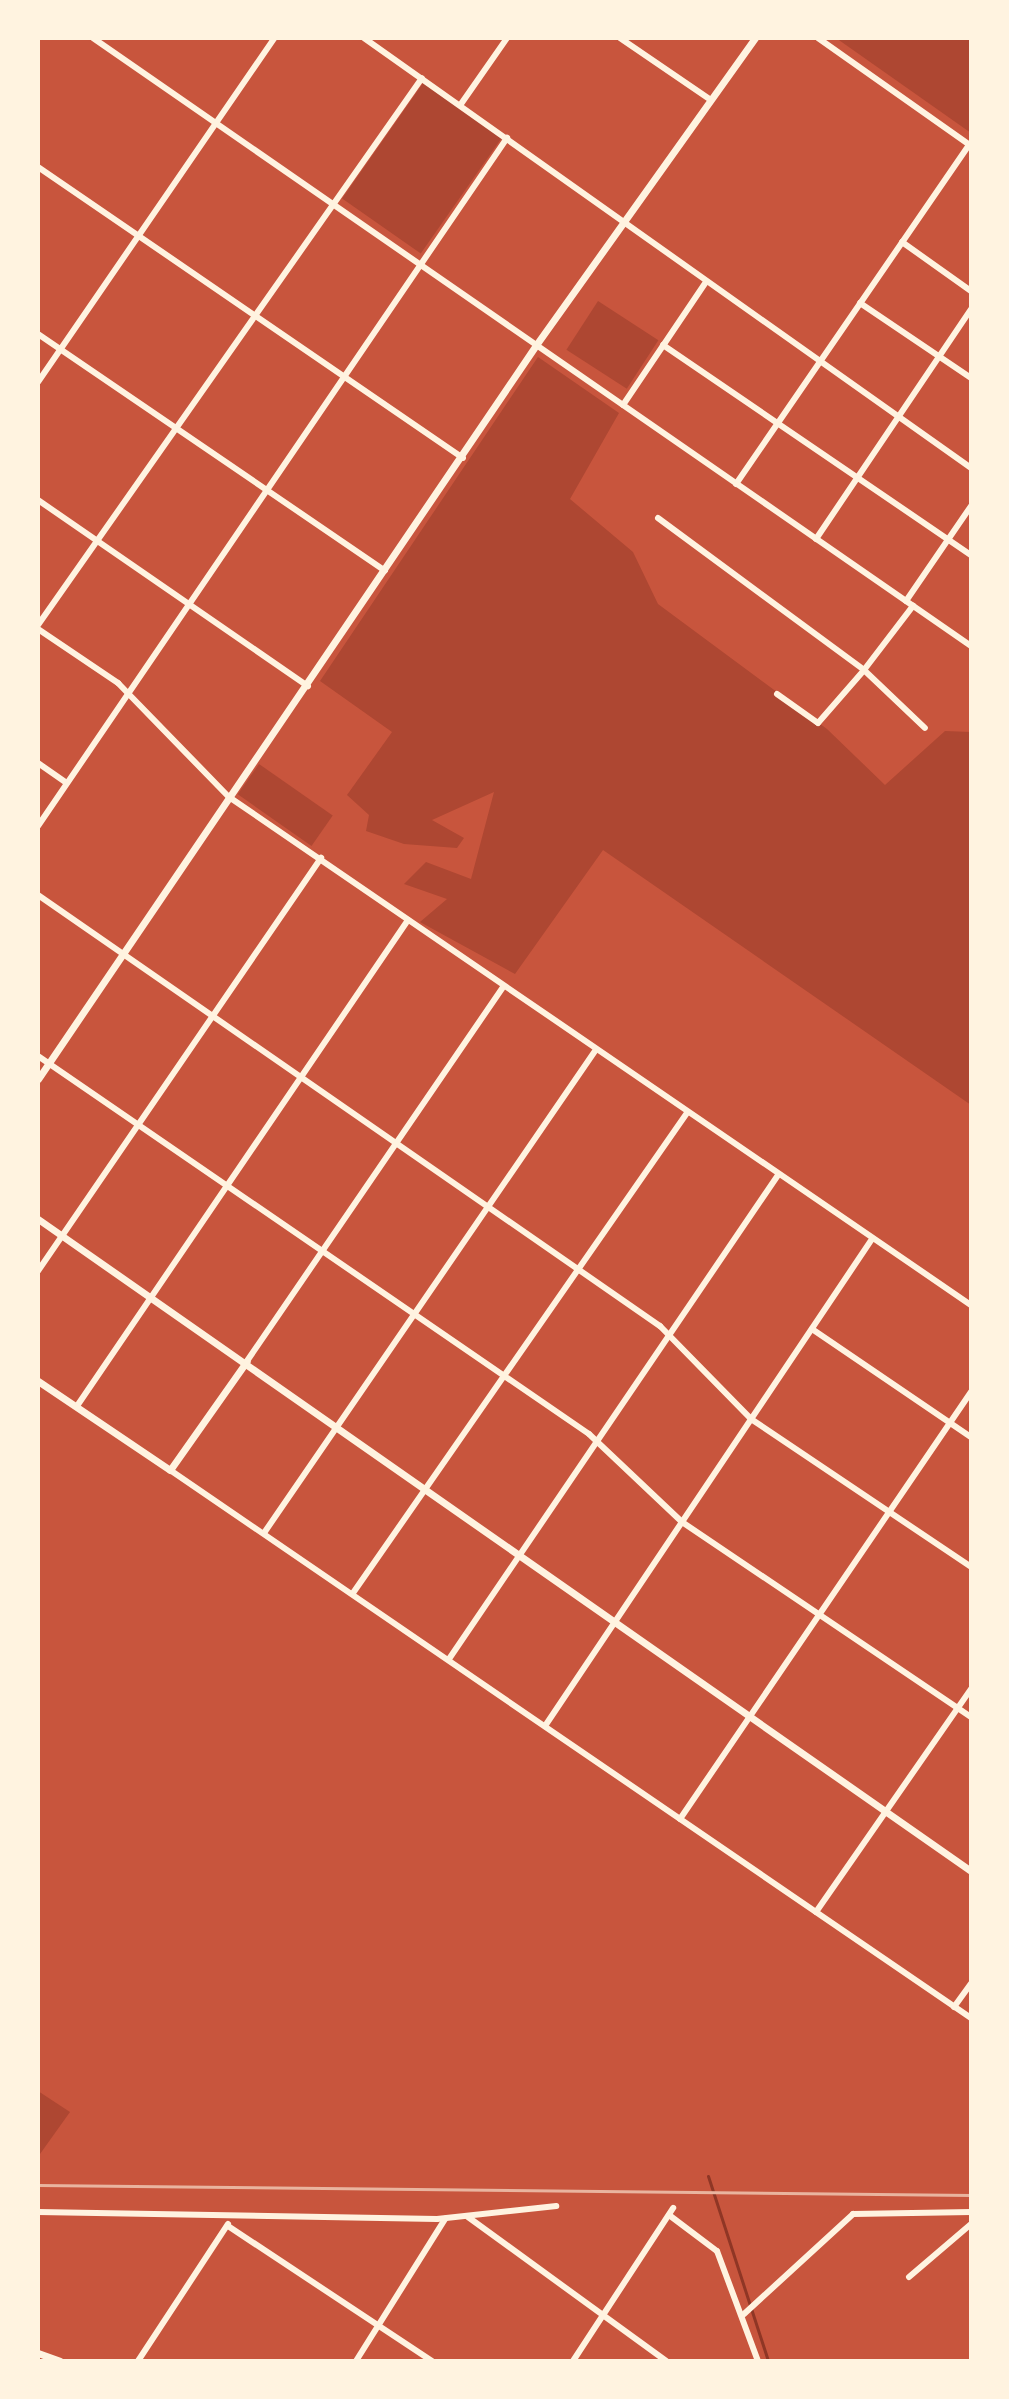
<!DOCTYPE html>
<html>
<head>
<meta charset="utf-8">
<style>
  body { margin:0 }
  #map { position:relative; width:1009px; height:2399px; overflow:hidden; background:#c8553d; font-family:"Sofia Sans Condensed",sans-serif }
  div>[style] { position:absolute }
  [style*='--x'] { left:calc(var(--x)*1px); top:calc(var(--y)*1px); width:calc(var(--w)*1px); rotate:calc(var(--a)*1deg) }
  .green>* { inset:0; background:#ae4732; transform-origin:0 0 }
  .stream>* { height:3px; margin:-1.5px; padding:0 1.5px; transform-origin:1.5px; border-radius:1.5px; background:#8f3625 }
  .minor>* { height:6px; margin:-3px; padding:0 3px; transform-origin:3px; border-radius:3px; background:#fff3e0 }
  .tertiary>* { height:7px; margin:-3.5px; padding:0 3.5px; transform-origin:3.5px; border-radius:3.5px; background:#fff3e0 }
  .rail>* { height:3px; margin:-1.5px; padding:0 1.5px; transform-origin:1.5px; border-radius:1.5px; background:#e9b49f }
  span { translate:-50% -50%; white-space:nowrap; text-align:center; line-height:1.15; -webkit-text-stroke:8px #fff3e0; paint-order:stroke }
  .frame { position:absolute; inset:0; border:40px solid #fff3e0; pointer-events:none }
</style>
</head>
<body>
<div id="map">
  <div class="green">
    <div style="clip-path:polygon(836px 38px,971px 38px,971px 133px)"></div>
    <div style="left:423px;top:83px;width:96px;height:141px;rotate:35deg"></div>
    <div style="left:598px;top:301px;width:72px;height:58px;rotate:33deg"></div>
    <div style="clip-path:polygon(538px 357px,619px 413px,570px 499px,633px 552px,658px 604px,827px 729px,885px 785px,945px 731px,971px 732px,971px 1105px,603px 850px,515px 974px,420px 922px,447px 899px,404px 884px,426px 862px,471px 879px,494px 792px,432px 820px,464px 838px,457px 848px,404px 844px,366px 831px,369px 815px,347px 795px,392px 732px,320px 681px)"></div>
    <div style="left:259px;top:764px;width:90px;height:37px;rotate:35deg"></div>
    <div style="clip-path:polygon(38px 2091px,70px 2112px,40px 2154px,38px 2154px)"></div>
  </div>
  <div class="stream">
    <div style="--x:708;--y:2176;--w:194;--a:72"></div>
  </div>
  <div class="minor">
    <div style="--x:93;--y:38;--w:1068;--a:34.7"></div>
    <div style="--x:364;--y:38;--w:744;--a:35.31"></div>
    <div style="--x:620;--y:38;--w:110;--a:34.3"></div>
    <div style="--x:818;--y:38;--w:187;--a:35.2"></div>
    <div style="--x:461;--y:104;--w:80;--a:-55.1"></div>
    <div style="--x:38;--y:167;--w:515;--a:34.4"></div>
    <div style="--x:902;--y:242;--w:85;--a:35.4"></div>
    <div style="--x:860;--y:303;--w:134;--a:34"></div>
    <div style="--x:38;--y:334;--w:420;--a:34.3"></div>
    <div style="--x:663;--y:345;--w:373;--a:34.3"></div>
    <div style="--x:38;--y:382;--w:417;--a:-55.5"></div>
    <div style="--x:623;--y:405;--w:148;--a:-56"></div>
    <div style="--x:736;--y:484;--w:411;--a:-55.5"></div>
    <div style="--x:38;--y:500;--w:328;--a:34.6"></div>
    <div style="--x:658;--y:518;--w:256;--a:36.4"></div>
    <div style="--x:864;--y:670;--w:81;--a:-52.6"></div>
    <div style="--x:816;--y:539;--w:277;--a:-56"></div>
    <div style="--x:906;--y:601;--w:115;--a:-55.6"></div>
    <div style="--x:38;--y:625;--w:668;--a:-54.93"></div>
    <div style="--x:38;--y:629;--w:97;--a:34"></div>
    <div style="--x:118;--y:683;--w:159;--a:45.8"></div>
    <div style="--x:229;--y:797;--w:899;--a:34.4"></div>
    <div style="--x:777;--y:694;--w:50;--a:35.3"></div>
    <div style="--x:818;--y:723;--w:70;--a:-49"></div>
    <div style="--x:864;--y:670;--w:84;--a:43.6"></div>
    <div style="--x:38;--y:763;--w:35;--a:35"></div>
    <div style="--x:38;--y:826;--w:833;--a:-55.72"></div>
    <div style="--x:38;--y:895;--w:757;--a:34.72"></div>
    <div style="--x:660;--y:1326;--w:130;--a:45.6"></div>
    <div style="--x:751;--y:1419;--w:265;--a:33.9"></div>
    <div style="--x:38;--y:1056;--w:668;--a:34.45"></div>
    <div style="--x:589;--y:1434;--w:128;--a:43.4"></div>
    <div style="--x:682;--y:1522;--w:349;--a:34"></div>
    <div style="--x:38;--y:1271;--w:501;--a:-55.58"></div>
    <div style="--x:812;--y:1329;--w:192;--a:34.2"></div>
    <div style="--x:247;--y:1361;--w:453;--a:-55.6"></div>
    <div style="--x:77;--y:1406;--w:588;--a:-55.74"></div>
    <div style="--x:170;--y:1470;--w:971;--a:34.38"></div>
    <div style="--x:264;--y:1533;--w:585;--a:-55.52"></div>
    <div style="--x:353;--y:1593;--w:585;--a:-55.17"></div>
    <div style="--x:449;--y:1659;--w:585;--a:-55.79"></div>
    <div style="--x:545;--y:1726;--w:587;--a:-56.12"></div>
    <div style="--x:680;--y:1819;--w:517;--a:-55.73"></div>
    <div style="--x:816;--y:1912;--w:272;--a:-55.2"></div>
    <div style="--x:954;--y:2007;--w:29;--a:-54"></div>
    <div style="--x:38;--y:2212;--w:399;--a:1"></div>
    <div style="--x:437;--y:2219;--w:120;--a:-6.2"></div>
    <div style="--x:669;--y:2215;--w:60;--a:36.9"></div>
    <div style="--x:717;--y:2251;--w:117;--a:69.6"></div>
    <div style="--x:468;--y:2217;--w:245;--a:36"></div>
    <div style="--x:228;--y:2226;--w:245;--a:33.5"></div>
    <div style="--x:909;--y:2277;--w:82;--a:-40.5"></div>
    <div style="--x:744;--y:2314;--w:148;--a:-42.5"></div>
    <div style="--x:853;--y:2214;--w:118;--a:-1"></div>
    <div style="--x:138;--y:2361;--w:164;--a:-56.7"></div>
    <div style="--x:356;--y:2361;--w:168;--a:-57.9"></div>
    <div style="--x:573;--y:2361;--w:183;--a:-56.8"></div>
  </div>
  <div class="tertiary">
    <div style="--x:38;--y:1079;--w:887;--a:-55.84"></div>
    <div style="--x:536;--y:345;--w:377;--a:-54.5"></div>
    <div style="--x:38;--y:1219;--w:1138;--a:34.95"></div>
    <div style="--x:38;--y:1381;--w:159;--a:34"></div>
    <div style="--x:170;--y:1470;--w:133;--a:-54.8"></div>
    <div style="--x:38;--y:2353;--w:23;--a:20"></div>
  </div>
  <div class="rail">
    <div style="--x:38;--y:2185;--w:933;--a:0.61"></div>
  </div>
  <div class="frame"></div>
</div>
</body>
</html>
